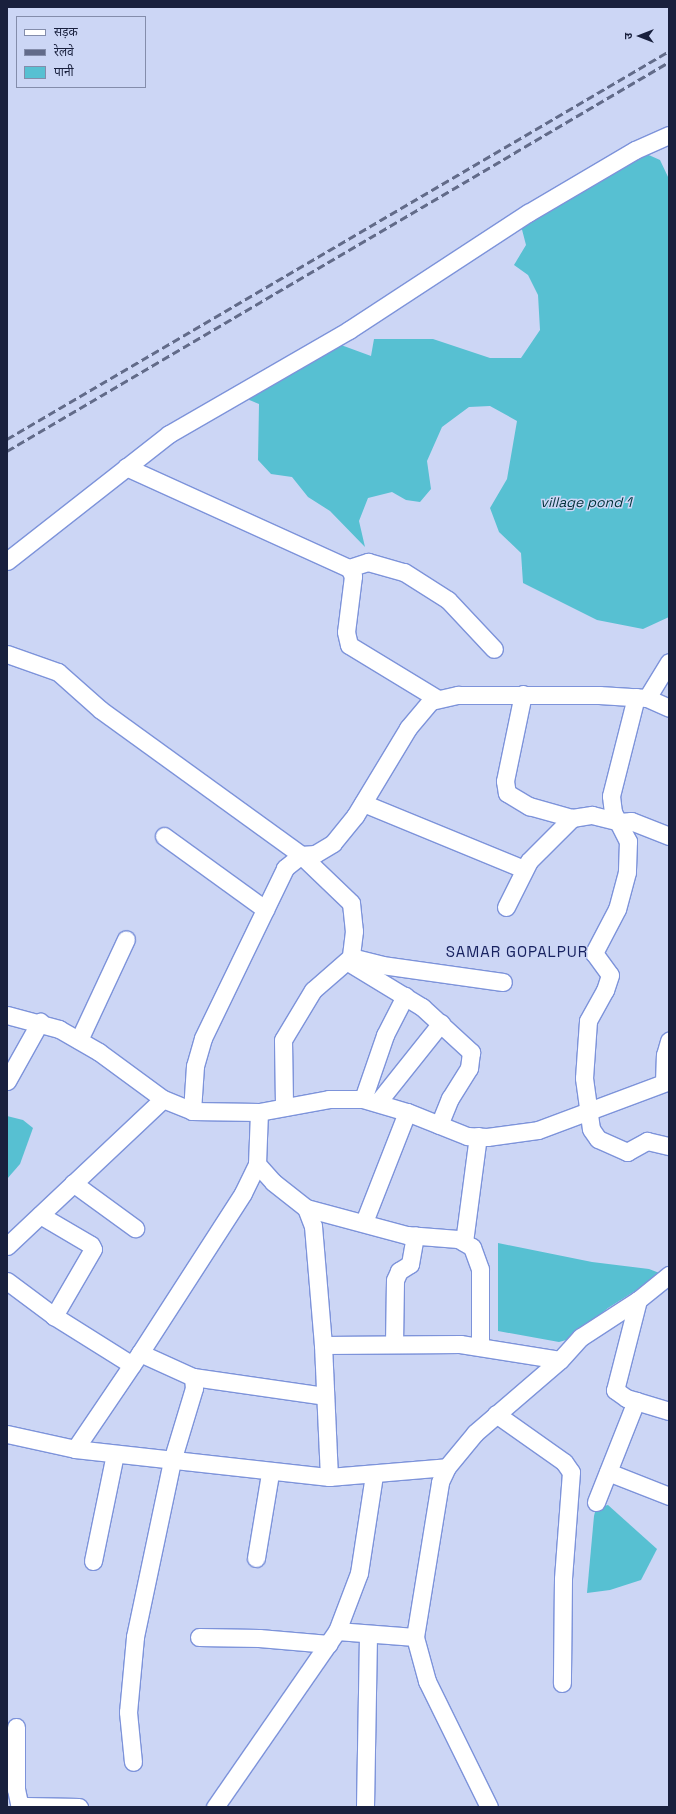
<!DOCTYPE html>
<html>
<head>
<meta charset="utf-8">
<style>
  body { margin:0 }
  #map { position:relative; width:676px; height:1814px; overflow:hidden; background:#ccd6f5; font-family:"Space Grotesk","Noto Sans Devanagari",sans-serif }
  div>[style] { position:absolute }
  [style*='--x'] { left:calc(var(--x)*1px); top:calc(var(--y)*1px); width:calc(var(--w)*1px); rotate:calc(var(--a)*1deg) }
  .water>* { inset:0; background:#57c0d2 }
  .roads { filter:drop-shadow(1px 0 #7d93da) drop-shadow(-1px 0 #7d93da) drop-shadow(0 1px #7d93da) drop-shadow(0 -1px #7d93da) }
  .minor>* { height:17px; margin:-8.5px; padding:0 8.5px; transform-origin:8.5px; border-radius:8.5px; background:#fff }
  .rail>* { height:3px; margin-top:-1.5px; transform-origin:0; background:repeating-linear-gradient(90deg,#626b89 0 8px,transparent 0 12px) }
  span { translate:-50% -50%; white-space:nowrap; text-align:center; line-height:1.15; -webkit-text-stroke:3px #ccd6f5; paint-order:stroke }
  .water-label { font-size:14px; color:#00323a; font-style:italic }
  .quarter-label { font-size:15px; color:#182260; letter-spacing:1px }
  .frame { position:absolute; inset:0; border:8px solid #19203d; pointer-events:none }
  .legend { position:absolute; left:16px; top:16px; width:130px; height:72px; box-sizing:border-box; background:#ccd6f5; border:1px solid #848dab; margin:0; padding:5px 7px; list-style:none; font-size:12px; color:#19203d }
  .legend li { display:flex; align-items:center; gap:8px; height:20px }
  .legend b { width:20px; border:1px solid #848dab }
  .north { position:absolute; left:620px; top:16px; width:40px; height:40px; -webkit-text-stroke:3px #ccd6f5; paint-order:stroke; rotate:270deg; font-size:11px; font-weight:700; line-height:16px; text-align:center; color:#19203d }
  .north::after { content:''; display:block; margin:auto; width:14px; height:18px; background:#19203d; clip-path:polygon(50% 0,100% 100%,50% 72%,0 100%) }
</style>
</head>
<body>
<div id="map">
  <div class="water">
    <div style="clip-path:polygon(633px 148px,660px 160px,669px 179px,669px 617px,643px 629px,597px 620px,523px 583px,521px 553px,499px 532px,490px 508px,507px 479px,517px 421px,490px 406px,469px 407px,442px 427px,427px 461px,431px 489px,420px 502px,406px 500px,392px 492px,368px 498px,359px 521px,365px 547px,330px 511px,308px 497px,292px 477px,271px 474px,258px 460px,259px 404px,247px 399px,254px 388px,324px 349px,341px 345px,371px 356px,374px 339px,433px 339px,490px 358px,521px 358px,540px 330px,538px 295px,528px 275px,514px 265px,526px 245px,519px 218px)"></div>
    <div style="clip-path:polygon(7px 1116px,23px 1120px,33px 1128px,20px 1164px,7px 1179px)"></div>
    <div style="clip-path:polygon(498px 1243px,592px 1262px,649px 1269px,662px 1274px,608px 1308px,570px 1339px,559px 1342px,498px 1331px)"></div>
    <div style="clip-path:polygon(608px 1505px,657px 1549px,641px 1580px,610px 1590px,587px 1593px,594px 1516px,596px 1508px)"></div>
  </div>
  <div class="roads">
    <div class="minor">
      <div style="--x:126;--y:467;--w:245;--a:24.4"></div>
      <div style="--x:349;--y:568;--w:9;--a:63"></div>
      <div style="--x:353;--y:576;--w:56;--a:97.1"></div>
      <div style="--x:346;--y:632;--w:13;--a:77"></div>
      <div style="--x:349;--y:645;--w:102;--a:31.3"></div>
      <div style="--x:7;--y:561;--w:206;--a:-38.1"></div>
      <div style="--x:169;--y:434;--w:208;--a:-30"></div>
      <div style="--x:349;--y:330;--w:214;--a:-33.2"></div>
      <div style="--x:528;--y:213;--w:124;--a:-30.5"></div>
      <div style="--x:635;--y:150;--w:37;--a:-24"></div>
      <div style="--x:349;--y:568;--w:20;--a:-18"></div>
      <div style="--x:368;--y:562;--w:37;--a:16"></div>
      <div style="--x:404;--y:572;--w:52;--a:32.5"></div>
      <div style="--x:448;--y:600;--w:67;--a:46.8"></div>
      <div style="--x:7;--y:654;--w:54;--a:19.4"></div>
      <div style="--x:58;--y:672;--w:57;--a:41.5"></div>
      <div style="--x:101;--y:710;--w:247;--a:35.9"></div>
      <div style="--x:301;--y:855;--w:69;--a:43.8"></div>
      <div style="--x:351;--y:903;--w:28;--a:84"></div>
      <div style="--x:354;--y:931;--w:26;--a:97"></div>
      <div style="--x:351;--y:957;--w:50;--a:139"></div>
      <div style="--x:313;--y:990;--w:58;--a:121"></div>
      <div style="--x:283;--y:1040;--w:67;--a:89.1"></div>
      <div style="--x:523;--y:694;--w:89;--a:101.7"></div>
      <div style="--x:505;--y:781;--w:12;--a:81"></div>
      <div style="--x:507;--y:793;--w:26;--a:31"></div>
      <div style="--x:529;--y:806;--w:45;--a:15.6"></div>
      <div style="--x:636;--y:697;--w:102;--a:104.2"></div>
      <div style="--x:611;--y:796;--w:16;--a:83"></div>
      <div style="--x:613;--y:812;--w:33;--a:63"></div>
      <div style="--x:628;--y:841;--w:31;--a:92"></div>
      <div style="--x:627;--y:872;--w:38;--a:105"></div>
      <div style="--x:617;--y:909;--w:50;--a:117.6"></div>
      <div style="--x:594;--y:953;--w:27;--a:54"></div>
      <div style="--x:610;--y:975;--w:16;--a:108"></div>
      <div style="--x:605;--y:990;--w:35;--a:119"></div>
      <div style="--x:588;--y:1021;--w:57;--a:94"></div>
      <div style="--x:584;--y:1078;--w:51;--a:82.2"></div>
      <div style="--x:591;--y:1129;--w:12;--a:55"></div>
      <div style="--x:598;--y:1139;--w:32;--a:24"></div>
      <div style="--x:627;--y:1152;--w:23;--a:-29"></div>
      <div style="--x:647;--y:1141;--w:23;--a:13"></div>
      <div style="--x:647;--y:698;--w:42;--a:-58.6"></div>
      <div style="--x:363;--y:803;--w:174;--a:22.3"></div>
      <div style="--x:164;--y:836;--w:125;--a:35.9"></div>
      <div style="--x:506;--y:907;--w:51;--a:-63.4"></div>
      <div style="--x:529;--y:861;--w:61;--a:-45"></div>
      <div style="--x:572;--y:818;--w:20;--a:-9"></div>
      <div style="--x:592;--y:815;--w:29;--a:14"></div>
      <div style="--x:620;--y:822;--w:11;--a:-5"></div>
      <div style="--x:631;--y:821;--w:41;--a:21.5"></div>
      <div style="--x:351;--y:957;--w:32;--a:14"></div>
      <div style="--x:382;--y:965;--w:122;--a:8"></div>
      <div style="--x:348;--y:962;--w:87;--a:31.3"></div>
      <div style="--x:422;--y:1007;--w:67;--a:42.6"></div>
      <div style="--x:471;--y:1052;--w:16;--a:97"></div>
      <div style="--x:469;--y:1068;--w:36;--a:122"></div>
      <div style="--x:450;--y:1098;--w:29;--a:112"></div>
      <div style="--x:7;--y:1015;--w:54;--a:15.1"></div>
      <div style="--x:59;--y:1029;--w:46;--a:29.9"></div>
      <div style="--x:99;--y:1052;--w:79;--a:36.3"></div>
      <div style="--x:163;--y:1099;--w:31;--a:22"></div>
      <div style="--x:192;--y:1111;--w:67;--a:0.9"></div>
      <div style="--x:259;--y:1112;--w:71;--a:-10.5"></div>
      <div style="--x:329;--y:1099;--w:34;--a:0"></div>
      <div style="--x:363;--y:1099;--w:46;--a:16.5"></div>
      <div style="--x:407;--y:1112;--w:65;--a:21.8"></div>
      <div style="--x:467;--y:1136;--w:20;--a:3"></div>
      <div style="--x:487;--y:1137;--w:51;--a:-7.8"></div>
      <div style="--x:538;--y:1130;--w:140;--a:-20.5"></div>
      <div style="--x:79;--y:1040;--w:111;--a:-65"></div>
      <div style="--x:7;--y:1081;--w:68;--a:-60.8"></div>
      <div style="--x:664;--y:1082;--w:27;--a:-88"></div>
      <div style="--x:665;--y:1055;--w:15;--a:-74"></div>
      <div style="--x:363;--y:1099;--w:68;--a:-71"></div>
      <div style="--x:385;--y:1035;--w:44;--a:-62.9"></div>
      <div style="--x:378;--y:1102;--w:101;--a:-51.4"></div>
      <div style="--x:192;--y:1111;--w:45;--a:-86.2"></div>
      <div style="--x:195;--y:1066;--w:29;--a:-74"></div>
      <div style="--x:203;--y:1038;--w:189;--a:-64.2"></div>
      <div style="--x:285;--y:868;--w:21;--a:-39"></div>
      <div style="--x:301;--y:855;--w:14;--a:-4"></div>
      <div style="--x:315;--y:854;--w:21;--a:-31"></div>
      <div style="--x:333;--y:843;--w:35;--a:-51"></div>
      <div style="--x:355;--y:816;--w:103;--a:-58.9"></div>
      <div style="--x:408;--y:728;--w:35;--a:-50"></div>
      <div style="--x:431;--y:701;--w:28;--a:-13"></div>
      <div style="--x:458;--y:695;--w:141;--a:0"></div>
      <div style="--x:599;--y:695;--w:48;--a:3.6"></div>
      <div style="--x:647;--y:698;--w:24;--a:24"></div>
      <div style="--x:259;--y:1112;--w:52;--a:92.2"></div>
      <div style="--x:257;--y:1164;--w:24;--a:48"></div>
      <div style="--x:273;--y:1182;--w:42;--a:38.2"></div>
      <div style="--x:306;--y:1208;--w:19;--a:69"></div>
      <div style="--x:313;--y:1226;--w:119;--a:85.2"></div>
      <div style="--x:323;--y:1345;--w:132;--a:87.4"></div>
      <div style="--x:73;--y:1183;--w:77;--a:36"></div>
      <div style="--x:306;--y:1208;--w:105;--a:15"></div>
      <div style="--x:407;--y:1235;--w:51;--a:4.5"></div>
      <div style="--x:458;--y:1239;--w:16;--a:30"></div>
      <div style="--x:472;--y:1247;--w:23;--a:70"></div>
      <div style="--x:480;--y:1269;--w:76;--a:90"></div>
      <div style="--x:40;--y:1215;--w:59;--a:30.5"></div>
      <div style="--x:91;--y:1245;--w:4;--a:63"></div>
      <div style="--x:93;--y:1249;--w:78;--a:120.2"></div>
      <div style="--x:364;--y:1222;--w:118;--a:-68.6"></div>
      <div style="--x:464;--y:1242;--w:107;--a:-82.5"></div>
      <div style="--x:7;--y:1246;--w:214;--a:-43.3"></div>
      <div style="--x:7;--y:1281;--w:59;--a:36.7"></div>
      <div style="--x:54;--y:1316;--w:92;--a:32.1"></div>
      <div style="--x:638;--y:1300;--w:93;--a:104.3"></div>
      <div style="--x:615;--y:1390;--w:14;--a:36"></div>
      <div style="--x:626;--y:1398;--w:45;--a:16.8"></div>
      <div style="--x:394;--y:1344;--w:64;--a:-89.1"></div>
      <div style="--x:395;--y:1280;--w:10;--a:-66"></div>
      <div style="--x:399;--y:1271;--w:13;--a:-32"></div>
      <div style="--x:410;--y:1264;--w:29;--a:-80"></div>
      <div style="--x:323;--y:1345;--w:137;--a:-0.4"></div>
      <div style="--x:460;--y:1344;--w:101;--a:9.1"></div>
      <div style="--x:140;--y:1353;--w:190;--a:-57.2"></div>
      <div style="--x:243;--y:1193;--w:32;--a:-64"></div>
      <div style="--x:193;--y:1377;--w:133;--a:8.2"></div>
      <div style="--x:496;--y:1414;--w:83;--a:35.2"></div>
      <div style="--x:564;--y:1462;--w:12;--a:55"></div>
      <div style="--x:571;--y:1472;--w:107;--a:94.3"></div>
      <div style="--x:563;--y:1579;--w:104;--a:90.6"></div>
      <div style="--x:7;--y:1434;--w:70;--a:12.4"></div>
      <div style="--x:75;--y:1449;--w:256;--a:6.3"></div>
      <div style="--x:329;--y:1477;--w:118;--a:-4.8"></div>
      <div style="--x:75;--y:1449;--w:116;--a:-55.9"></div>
      <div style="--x:140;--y:1353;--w:58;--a:24.4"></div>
      <div style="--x:193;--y:1377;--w:11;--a:85"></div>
      <div style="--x:194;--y:1388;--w:76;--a:106.8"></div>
      <div style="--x:172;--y:1461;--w:180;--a:101.9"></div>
      <div style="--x:135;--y:1637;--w:75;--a:95.3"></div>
      <div style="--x:128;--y:1712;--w:50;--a:84.3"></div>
      <div style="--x:608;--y:1472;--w:66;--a:21.5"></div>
      <div style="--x:596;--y:1502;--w:109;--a:-68.4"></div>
      <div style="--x:256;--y:1558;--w:86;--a:-80.6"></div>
      <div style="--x:93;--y:1561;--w:109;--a:-78.4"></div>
      <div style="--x:337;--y:1631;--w:78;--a:4.4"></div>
      <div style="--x:199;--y:1637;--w:60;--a:1"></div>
      <div style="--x:259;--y:1638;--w:70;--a:4.9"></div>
      <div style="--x:16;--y:1727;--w:62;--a:90"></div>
      <div style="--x:16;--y:1789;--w:14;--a:78"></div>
      <div style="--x:19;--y:1803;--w:7;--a:27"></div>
      <div style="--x:25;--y:1806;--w:54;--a:1.1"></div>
      <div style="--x:215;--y:1807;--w:214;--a:-55.3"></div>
      <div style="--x:337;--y:1631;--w:62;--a:-69.2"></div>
      <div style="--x:359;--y:1573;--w:99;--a:-81.3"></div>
      <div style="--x:365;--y:1807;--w:173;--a:-89"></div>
      <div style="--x:489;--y:1807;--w:140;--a:-116.2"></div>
      <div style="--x:427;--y:1681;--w:46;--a:-105.3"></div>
      <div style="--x:415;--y:1637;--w:157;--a:-80.8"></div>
      <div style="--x:440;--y:1482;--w:17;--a:-65"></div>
      <div style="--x:447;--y:1467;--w:44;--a:-50.5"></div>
      <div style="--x:475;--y:1433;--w:112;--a:-40.7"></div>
      <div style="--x:560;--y:1360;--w:31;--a:-48"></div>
      <div style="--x:581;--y:1337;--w:68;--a:-33"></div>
      <div style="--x:638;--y:1300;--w:40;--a:-39"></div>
    </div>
  </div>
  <div class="rail">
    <div style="--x:7;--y:439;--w:767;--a:-30.37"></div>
    <div style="--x:7;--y:451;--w:768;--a:-30.44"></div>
  </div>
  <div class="water-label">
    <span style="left:586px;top:502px">village pond 1</span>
  </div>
  <div class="quarter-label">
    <span style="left:517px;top:952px">SAMAR GOPALPUR</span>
  </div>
  <div class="frame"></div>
  <ul class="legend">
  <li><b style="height:5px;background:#fff"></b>सड़क</li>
  <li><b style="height:5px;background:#626b89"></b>रेलवे</li>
  <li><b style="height:11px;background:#57c0d2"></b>पानी</li>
  </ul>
  <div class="north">उ</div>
</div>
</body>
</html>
